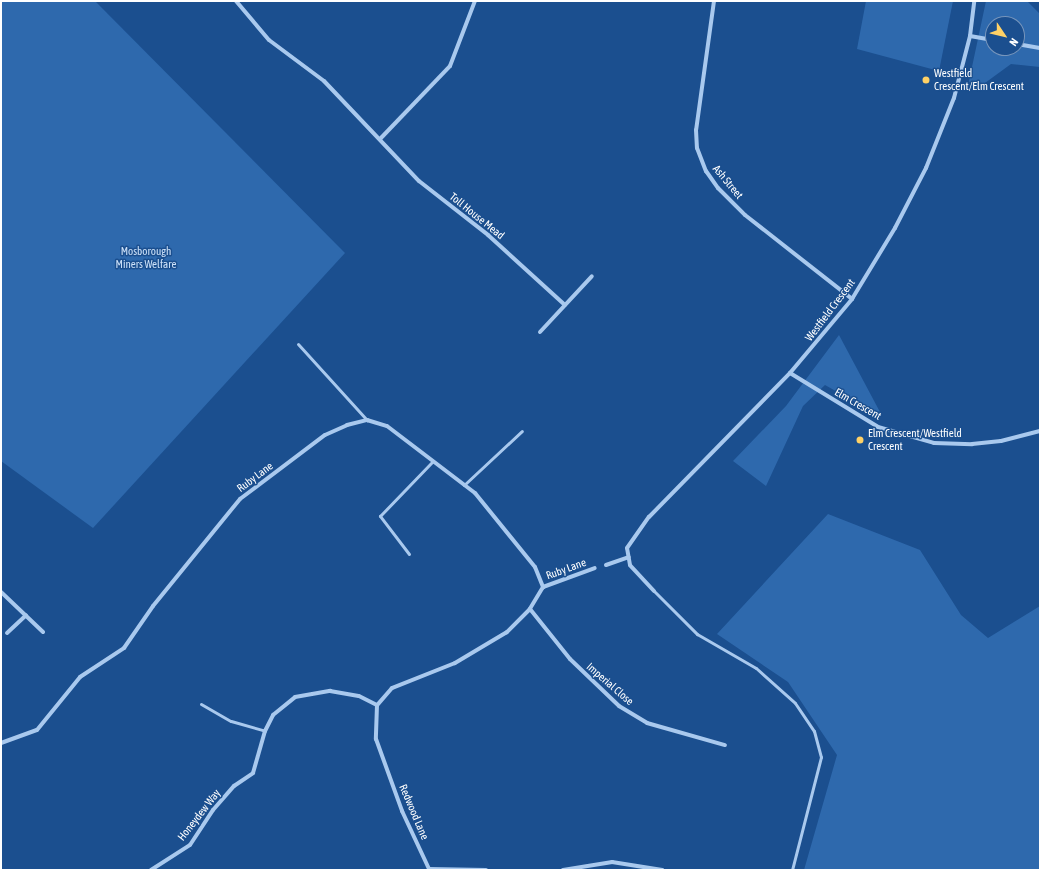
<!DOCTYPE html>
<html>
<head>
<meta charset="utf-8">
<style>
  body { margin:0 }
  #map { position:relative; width:1041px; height:871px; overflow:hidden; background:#1b4f8f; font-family:"Asap Condensed",sans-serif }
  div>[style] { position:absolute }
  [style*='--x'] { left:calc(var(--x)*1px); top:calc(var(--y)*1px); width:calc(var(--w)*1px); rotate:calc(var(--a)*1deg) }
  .green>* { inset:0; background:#2e69ad }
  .lane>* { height:3px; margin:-1.5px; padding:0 1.5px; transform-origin:1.5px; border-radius:1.5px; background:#a9c9ee }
  .street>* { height:4px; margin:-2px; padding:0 2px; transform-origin:2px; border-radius:2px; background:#a9c9ee }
  .dots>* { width:11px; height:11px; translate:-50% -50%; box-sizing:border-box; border:2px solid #1b4f8f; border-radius:50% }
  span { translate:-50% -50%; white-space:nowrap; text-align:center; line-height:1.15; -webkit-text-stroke:3px #1b4f8f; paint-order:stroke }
  .poi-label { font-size:11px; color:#fff }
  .left { translate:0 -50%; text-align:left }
  .street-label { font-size:11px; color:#fff }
  .park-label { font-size:11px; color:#cfe3fa }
  .frame { position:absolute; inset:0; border:2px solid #fff; pointer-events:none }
  .north { position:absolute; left:985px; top:16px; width:40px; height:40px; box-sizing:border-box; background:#1b4f8f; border:1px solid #7695bc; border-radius:50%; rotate:125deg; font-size:11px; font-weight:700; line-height:16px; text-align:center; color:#fff }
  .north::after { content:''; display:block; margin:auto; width:14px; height:18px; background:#ffd166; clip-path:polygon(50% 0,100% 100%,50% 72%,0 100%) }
</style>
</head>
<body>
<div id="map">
  <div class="green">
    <div style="clip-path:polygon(1px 1px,95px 1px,345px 253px,93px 528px,1px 461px)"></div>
    <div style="clip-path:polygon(866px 1px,953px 1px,939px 71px,857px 49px)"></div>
    <div style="clip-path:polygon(evenodd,986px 1px,1027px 1px,1040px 14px,1040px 67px,1011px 64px,974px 91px,969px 81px,986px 1px,993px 24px,1017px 24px,1017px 48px,993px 48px,993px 24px)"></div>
    <div style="clip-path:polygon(839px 335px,880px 412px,866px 408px,825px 385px,803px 406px,766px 486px,733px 461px,786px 406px)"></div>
    <div style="clip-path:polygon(828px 514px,920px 550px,961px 615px,988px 638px,1040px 606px,1040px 870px,804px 870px,837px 755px,788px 682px,717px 634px)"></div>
  </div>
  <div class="lane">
    <div style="--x:298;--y:344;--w:103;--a:47.8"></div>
    <div style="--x:464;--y:485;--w:79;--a:-43"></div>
    <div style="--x:409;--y:554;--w:48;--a:-127.3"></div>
    <div style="--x:380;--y:516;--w:76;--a:-46.1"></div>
    <div style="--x:654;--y:591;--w:61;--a:45"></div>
    <div style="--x:697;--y:634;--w:68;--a:30"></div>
    <div style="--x:756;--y:668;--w:52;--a:41.9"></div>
    <div style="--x:795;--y:703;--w:34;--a:56"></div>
    <div style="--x:814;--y:731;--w:27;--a:75"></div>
    <div style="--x:821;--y:757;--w:117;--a:104.4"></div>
    <div style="--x:201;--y:704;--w:34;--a:30"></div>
    <div style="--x:231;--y:721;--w:35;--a:16"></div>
  </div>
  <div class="street">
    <div style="--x:236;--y:1;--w:51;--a:49.8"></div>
    <div style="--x:269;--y:40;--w:69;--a:36.7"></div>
    <div style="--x:324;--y:81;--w:138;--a:46.5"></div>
    <div style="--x:419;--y:181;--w:88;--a:38"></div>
    <div style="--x:488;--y:235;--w:104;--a:42.3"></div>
    <div style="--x:714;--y:1;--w:130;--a:97.9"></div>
    <div style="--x:696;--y:130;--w:18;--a:87"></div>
    <div style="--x:697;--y:148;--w:25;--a:69"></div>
    <div style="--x:706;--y:171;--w:21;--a:55"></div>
    <div style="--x:718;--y:188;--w:38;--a:45"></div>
    <div style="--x:745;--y:215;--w:136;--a:38.1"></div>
    <div style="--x:970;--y:36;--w:23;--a:10"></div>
    <div style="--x:1017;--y:44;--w:23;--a:10"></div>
    <div style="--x:380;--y:139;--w:101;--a:-46.2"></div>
    <div style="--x:450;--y:66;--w:70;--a:-69"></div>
    <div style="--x:540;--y:332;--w:76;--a:-47.1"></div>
    <div style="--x:790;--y:373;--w:103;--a:31.5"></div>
    <div style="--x:878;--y:427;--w:58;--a:15.9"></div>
    <div style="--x:934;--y:443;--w:38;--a:2"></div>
    <div style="--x:972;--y:444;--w:29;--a:-6"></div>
    <div style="--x:1001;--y:441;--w:40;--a:-14.4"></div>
    <div style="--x:606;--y:565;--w:24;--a:-19"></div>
    <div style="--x:543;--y:587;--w:55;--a:-20.1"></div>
    <div style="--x:654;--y:591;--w:35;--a:-133"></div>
    <div style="--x:630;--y:565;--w:17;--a:-100"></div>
    <div style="--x:627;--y:548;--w:38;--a:-55"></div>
    <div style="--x:649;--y:517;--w:202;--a:-45.6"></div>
    <div style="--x:790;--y:373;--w:97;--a:-50"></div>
    <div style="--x:852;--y:299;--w:83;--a:-58.8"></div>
    <div style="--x:895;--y:228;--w:68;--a:-62.7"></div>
    <div style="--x:926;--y:168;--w:75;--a:-68.2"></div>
    <div style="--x:954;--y:98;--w:64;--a:-75.5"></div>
    <div style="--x:970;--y:36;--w:35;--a:-83"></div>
    <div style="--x:1;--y:592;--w:58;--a:43.6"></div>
    <div style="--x:530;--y:609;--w:64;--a:51.3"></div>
    <div style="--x:570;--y:659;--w:68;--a:43.8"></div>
    <div style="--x:619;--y:706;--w:33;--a:31"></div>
    <div style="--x:647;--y:723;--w:81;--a:15.8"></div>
    <div style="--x:7;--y:633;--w:26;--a:-43"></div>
    <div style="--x:377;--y:705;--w:34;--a:92"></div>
    <div style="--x:376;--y:739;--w:77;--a:70.1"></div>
    <div style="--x:402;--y:811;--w:64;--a:65"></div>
    <div style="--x:429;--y:869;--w:57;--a:1"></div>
    <div style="--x:1;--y:743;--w:38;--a:-20"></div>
    <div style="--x:37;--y:730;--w:68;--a:-50.9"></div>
    <div style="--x:80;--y:677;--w:53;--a:-33.4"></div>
    <div style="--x:124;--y:648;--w:51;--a:-55.4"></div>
    <div style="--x:153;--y:606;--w:138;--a:-50.9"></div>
    <div style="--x:240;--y:499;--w:106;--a:-37"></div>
    <div style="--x:325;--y:435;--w:24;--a:-24"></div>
    <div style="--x:347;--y:425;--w:21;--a:-14"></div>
    <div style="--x:367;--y:420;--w:21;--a:17"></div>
    <div style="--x:387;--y:426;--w:111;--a:37.3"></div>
    <div style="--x:475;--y:493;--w:95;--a:51"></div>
    <div style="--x:535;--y:567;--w:22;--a:68"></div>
    <div style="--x:543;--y:587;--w:26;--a:121"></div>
    <div style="--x:530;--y:609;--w:33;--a:135"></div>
    <div style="--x:507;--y:632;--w:61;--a:149.2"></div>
    <div style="--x:455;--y:663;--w:68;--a:158.4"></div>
    <div style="--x:392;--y:688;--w:23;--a:131"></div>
    <div style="--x:151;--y:870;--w:46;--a:-32.7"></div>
    <div style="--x:190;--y:845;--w:42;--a:-56.7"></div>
    <div style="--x:213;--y:810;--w:32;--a:-49"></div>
    <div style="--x:234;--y:786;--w:23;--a:-34"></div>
    <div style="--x:253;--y:773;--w:44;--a:-74.1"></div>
    <div style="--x:265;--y:731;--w:18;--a:-63"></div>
    <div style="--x:273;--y:715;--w:28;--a:-39"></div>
    <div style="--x:295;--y:697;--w:36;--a:-10"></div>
    <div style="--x:330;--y:691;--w:29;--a:10"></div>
    <div style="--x:359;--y:696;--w:20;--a:27"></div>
    <div style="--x:563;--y:870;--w:50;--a:-9.3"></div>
    <div style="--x:612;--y:862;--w:51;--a:9.1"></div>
  </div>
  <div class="dots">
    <div style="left:926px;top:80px;background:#ffd166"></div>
    <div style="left:860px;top:440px;background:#ffd166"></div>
  </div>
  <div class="poi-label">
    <span class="left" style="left:934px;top:80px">Westfield<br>Crescent/Elm Crescent</span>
    <span class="left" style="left:868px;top:440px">Elm Crescent/Westfield<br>Crescent</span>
  </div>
  <div class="street-label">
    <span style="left:728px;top:182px;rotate:50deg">Ash Street</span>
    <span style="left:477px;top:216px;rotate:39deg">Toll House Mead</span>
    <span style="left:830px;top:310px;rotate:-53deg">Westfield Crescent</span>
    <span style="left:858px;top:404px;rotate:30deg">Elm Crescent</span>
    <span style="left:255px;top:477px;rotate:-37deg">Ruby Lane</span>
    <span style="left:566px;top:569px;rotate:-20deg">Ruby Lane</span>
    <span style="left:610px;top:684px;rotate:41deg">Imperial Close</span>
    <span style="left:414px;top:812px;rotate:67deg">Redwood Lane</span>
    <span style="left:199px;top:815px;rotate:-52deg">Honeydew Way</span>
  </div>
  <div class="park-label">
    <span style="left:146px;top:258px">Mosborough<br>Miners Welfare</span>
  </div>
  <div class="frame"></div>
  <div class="north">N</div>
</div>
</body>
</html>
